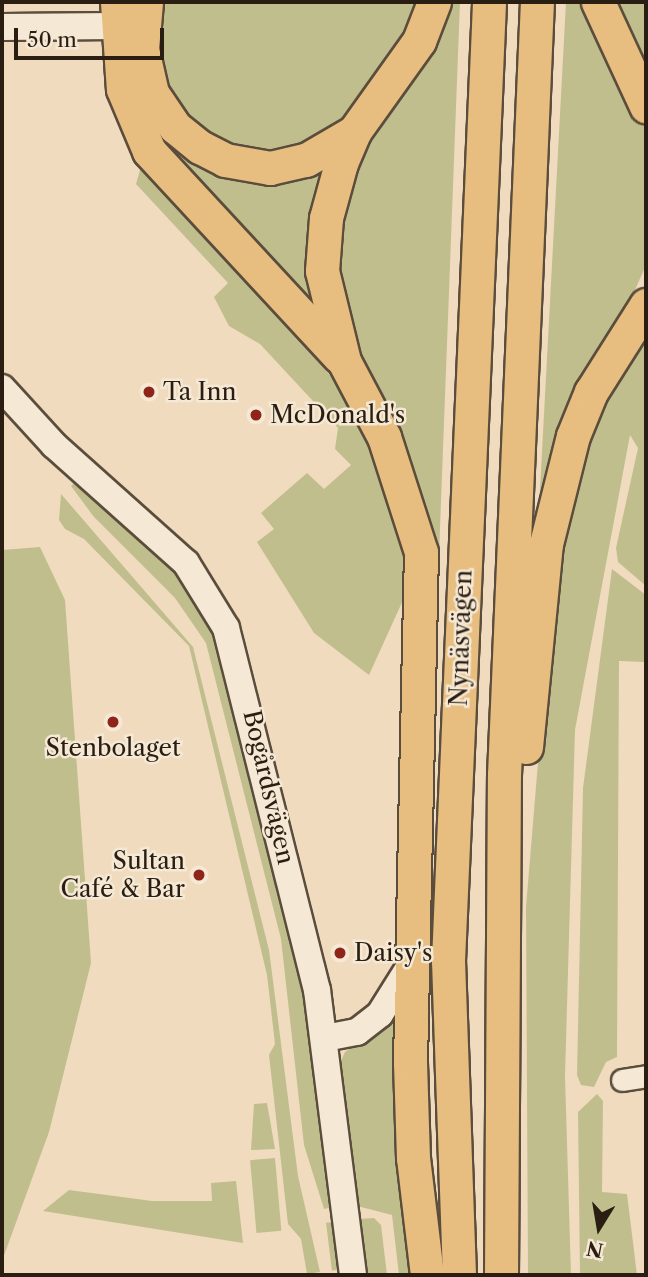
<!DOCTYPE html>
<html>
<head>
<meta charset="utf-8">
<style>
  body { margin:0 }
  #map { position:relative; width:648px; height:1277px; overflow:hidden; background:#f0dbbf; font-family:"Libre Caslon Text",serif }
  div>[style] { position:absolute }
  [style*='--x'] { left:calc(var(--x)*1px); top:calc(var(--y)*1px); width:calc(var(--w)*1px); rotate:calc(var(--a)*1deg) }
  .green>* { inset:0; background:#c1be8d; transform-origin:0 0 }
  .roads { filter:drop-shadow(2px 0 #5b4d3c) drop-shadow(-2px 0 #5b4d3c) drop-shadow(0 2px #5b4d3c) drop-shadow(0 -2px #5b4d3c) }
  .minor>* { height:21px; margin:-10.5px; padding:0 10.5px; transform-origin:10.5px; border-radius:10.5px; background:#f5e8d5 }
  .tertiary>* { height:26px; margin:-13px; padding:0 13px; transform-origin:13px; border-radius:13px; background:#f5e8d5 }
  .trunk>* { height:33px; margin:-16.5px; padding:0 16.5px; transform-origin:16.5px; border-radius:16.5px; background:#e8be80 }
  .dots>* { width:19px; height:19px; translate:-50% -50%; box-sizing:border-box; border:4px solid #f5e8d5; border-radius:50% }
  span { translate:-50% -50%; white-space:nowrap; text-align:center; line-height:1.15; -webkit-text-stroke:5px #f5e8d5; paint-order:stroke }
  .poi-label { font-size:24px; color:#291e11 }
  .left { translate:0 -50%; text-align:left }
  .right { translate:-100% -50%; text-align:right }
  .street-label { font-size:24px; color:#291e11 }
  .frame { position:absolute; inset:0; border:4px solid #291e11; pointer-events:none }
  .north { position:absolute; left:564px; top:1193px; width:70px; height:70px; -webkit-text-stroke:5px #f5e8d5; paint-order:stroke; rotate:191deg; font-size:19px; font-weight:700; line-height:28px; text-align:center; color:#291e11 }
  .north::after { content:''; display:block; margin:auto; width:24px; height:32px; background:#291e11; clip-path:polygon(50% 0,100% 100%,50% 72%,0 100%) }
  .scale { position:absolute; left:14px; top:28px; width:150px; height:32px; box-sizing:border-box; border:4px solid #291e11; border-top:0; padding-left:9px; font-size:21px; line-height:24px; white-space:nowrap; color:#291e11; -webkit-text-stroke:5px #f5e8d5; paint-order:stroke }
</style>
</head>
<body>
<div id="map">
  <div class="green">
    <div style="clip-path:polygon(158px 2px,424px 2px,354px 114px,308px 145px,260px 154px,216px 140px,173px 108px,152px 19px)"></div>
    <div style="clip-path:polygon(444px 2px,460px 2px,432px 739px,423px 500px,333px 287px,343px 185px)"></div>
    <div style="clip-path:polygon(566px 2px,588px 2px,646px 128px,646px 265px,539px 508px)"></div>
    <div style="clip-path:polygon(611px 2px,646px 2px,646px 75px)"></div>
    <div style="clip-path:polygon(134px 51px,189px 150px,336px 153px,322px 329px,165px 156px)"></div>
    <div style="clip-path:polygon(142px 163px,344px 391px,398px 496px,409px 587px,369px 675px,314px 633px,257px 542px,274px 529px,261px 513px,307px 473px,324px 489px,351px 465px,335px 449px,338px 428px,260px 344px,229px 326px,214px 297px,228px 283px,136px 184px)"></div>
    <div style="clip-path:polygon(646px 324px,646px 586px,618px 562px,616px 548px,638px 448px,630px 435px,575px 730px,565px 1076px,571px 1275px,528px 1275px,526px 907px,552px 594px,581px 439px)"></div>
    <div style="clip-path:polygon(78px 480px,169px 562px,221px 647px,301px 982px,333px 1207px,324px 1209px,304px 1145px,281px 939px,206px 643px,175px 598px,94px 517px,71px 486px)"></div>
    <div style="clip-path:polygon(61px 494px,193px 647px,269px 950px,298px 1176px,320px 1272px,307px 1274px,301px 1239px,288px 1224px,269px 1055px,275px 1044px,267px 975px,189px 646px,84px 539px,65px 529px,59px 520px)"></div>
    <div style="clip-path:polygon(40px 547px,65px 600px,91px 963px,49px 1132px,2px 1261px,2px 550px)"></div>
    <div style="clip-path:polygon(612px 569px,646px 595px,646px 662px,619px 661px,617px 1057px,606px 1062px,594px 1087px,581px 1085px,577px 1075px,583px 788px)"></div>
    <div style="clip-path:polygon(396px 1015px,416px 1275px,399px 1275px,392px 1215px,357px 1206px,340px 1063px,345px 1052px)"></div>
    <div style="clip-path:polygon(597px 1094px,603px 1101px,602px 1192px,627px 1194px,637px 1275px,580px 1275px,578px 1112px)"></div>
    <div style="clip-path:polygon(267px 1103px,275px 1149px,251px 1150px,254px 1104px)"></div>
    <div style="left:275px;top:1158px;width:73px;height:25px;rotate:85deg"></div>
    <div style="clip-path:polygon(236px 1181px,243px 1243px,43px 1211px,69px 1190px,152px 1201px,212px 1201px,211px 1183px)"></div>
    <div style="clip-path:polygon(374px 1218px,381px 1225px,387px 1275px,365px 1275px,359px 1219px)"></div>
    <div style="left:333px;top:1222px;width:48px;height:7px;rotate:83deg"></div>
  </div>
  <div class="roads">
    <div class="minor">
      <div style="--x:622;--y:1080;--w:24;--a:-9"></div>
    </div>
    <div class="tertiary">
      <div style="--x:2;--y:27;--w:115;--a:-0.5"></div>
      <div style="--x:2;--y:388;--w:77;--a:47.6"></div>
      <div style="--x:54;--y:445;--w:177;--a:41.8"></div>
      <div style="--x:186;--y:563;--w:76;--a:58.4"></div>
      <div style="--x:226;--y:628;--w:373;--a:75.9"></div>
      <div style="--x:317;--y:990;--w:287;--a:82.8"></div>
      <div style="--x:325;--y:1038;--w:33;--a:-11"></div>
      <div style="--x:357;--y:1032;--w:29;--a:-38"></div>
      <div style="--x:380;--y:1014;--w:57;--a:-58"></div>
    </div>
    <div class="trunk">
      <div style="--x:117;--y:2;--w:87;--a:86.1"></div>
      <div style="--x:123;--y:89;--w:67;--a:67.2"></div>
      <div style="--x:149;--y:151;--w:280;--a:47.2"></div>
      <div style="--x:146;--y:2;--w:47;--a:94.9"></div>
      <div style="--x:142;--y:49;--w:45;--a:77.2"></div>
      <div style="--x:152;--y:93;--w:41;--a:55.9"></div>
      <div style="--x:175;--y:127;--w:32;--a:39"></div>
      <div style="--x:200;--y:147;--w:28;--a:27"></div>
      <div style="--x:225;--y:160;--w:46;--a:10.1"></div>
      <div style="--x:270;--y:168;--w:37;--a:-13"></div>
      <div style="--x:306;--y:160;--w:56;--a:-30.3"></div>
      <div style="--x:598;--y:2;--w:115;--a:65.2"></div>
      <div style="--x:526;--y:747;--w:204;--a:-84.4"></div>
      <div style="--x:546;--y:544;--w:111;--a:-76"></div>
      <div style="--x:573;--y:436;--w:48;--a:-67.8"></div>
      <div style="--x:591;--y:392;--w:103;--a:-57.7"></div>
      <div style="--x:427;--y:1275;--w:118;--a:-96.8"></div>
      <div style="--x:413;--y:1158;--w:95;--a:-91.8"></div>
      <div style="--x:410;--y:1063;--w:511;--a:-88.77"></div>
      <div style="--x:421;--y:552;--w:121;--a:-107.8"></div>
      <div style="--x:384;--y:437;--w:86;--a:-117.8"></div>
      <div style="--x:344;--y:361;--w:93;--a:-103.7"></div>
      <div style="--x:322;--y:271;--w:53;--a:-85.7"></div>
      <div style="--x:326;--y:218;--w:57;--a:-74.7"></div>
      <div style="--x:341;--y:163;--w:34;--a:-67"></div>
      <div style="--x:354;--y:132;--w:112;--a:-54.5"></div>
      <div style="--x:419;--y:41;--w:42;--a:-69"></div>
      <div style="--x:459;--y:1275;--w:314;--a:-92"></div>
      <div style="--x:448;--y:961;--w:960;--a:-87.55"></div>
      <div style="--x:501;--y:1275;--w:500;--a:-89.66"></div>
      <div style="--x:504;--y:775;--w:774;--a:-87.56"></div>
    </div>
  </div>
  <div class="dots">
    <div style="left:149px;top:392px;background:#8f2418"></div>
    <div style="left:256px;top:415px;background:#8f2418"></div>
    <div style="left:113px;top:722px;background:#8f2418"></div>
    <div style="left:199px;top:875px;background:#8f2418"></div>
    <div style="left:340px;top:953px;background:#8f2418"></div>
  </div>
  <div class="poi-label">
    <span class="left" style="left:163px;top:392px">Ta Inn</span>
    <span class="left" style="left:270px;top:415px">McDonald's</span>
    <span style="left:113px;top:748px">Stenbolaget</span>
    <span class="right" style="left:185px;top:875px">Sultan<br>Café &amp; Bar</span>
    <span class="left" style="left:354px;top:953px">Daisy's</span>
  </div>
  <div class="street-label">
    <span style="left:461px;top:638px;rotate:-88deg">Nynäsvägen</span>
    <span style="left:269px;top:787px;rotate:77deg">Bogårdsvägen</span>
  </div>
  <div class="frame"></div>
  <div class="north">N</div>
  <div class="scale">50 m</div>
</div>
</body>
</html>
